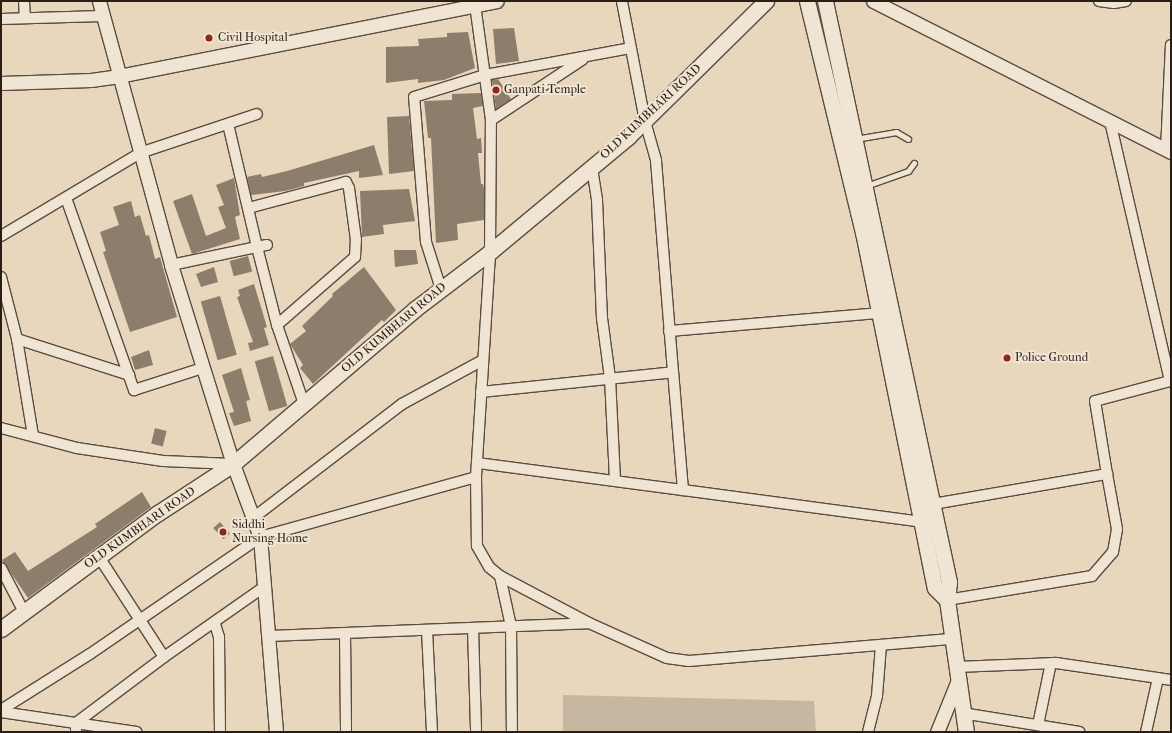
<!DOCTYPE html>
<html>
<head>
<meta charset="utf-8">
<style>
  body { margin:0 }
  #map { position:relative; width:1172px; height:733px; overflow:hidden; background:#e8d7bc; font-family:"IM FELL French Canon",serif }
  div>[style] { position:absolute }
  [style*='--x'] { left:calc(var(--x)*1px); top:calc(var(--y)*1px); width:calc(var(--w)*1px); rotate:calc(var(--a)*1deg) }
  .green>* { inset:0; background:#c8b7a0 }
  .building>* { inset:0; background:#8d7e6c; transform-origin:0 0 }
  .roads { filter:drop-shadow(1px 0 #5a4c40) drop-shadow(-1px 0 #5a4c40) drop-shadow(0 1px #5a4c40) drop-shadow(0 -1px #5a4c40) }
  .service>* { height:5px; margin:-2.5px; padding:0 2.5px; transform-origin:2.5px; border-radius:2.5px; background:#f0e5d3 }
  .minor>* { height:10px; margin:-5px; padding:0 5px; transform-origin:5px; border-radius:5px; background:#f0e5d3 }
  .tertiary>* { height:13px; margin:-6.5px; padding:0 6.5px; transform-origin:6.5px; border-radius:6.5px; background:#f0e5d3 }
  .secondary>* { height:15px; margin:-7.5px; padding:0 7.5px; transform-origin:7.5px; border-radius:7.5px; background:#f0e5d3 }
  .dots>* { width:11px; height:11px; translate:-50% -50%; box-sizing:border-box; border:2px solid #f0e5d3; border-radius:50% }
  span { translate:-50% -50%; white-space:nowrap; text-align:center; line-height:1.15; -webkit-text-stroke:4px #f0e5d3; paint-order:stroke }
  .poi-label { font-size:12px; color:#2a1d16 }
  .left { translate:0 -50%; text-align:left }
  .street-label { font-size:12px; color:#2a1d16 }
  .frame { position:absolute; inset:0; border:2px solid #2a1d16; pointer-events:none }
</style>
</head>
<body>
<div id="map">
  <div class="green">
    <div style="clip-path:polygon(563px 695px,814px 701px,816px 732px,563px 732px)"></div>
  </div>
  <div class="building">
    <div style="clip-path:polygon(514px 28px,519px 61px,496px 64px,493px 29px)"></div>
    <div style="clip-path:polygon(468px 32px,475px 68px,444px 80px,418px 83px,418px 79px,386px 83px,386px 47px,419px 46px,418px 39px,447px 37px,447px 33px)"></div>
    <div style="clip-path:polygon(498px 79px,511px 99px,496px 109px,492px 80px)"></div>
    <div style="clip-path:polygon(481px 93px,483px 106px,473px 108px,477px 139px,481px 138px,482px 153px,478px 153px,481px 184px,483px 184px,484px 189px,484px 220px,457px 224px,458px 240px,436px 243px,431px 138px,428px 138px,424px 101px,452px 100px,452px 94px)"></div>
    <div style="clip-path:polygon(409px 116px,414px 171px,389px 174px,387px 117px)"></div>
    <div style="clip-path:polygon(374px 145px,383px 175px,359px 178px,359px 171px,304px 183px,304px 186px,285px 191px,251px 195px,247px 177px,261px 174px,262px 177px,287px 171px)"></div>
    <div style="clip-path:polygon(234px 178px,240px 215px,235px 217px,240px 239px,192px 254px,173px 201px,192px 194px,206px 236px,226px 228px,218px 207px,224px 205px,216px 185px)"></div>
    <div style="clip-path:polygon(409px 189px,415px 221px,383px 225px,384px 234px,362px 237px,360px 191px)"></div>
    <div style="clip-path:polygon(131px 201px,135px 217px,140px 215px,146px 236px,149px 235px,155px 259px,160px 257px,177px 317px,130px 332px,103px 252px,106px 251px,100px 232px,119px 225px,113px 207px)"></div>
    <div style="clip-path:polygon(394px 250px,416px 250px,418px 264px,395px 267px)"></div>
    <div style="left:248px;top:256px;width:16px;height:19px;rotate:75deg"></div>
    <div style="clip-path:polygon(214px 267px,218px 282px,201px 287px,196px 274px)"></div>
    <div style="clip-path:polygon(364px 267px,396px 310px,384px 322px,382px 320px,313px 384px,300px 368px,303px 365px,290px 344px,306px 331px,302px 326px,333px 296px,332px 294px)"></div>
    <div style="clip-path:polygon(254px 284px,267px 327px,264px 328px,269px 345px,250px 351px,248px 343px,253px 342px,237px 297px,240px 296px,238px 290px)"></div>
    <div style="left:220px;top:296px;width:61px;height:20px;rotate:74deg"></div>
    <div style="clip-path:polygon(149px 350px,153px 365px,135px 370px,131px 357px)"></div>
    <div style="left:273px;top:356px;width:52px;height:19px;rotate:74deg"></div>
    <div style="clip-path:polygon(241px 368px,250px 400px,246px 401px,251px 421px,234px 426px,229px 413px,234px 412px,222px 375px)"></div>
    <div style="left:155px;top:428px;width:12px;height:16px;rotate:14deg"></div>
    <div style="clip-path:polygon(142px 492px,151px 507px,28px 598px,2px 560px,15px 552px,28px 571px,97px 527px,95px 524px)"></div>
    <div style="left:220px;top:522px;width:15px;height:9px;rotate:48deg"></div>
  </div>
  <div class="roads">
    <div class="service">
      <div style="--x:855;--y:139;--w:42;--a:-9.7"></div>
      <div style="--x:896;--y:132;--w:14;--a:30"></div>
      <div style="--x:866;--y:186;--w:45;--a:-19.7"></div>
      <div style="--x:908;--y:171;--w:10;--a:-53"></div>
    </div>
    <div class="minor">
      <div style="--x:24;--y:1;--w:17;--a:87"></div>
      <div style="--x:1099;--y:1;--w:15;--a:8"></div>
      <div style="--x:1114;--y:3;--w:12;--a:-9"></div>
      <div style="--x:1;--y:19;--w:101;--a:-1.7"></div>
      <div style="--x:491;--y:120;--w:110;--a:-33.5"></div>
      <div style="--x:228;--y:124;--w:126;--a:76.7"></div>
      <div style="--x:257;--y:247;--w:81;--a:75.6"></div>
      <div style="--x:277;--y:325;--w:103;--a:-41.1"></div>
      <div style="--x:355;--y:257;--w:17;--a:-87"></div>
      <div style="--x:356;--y:240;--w:52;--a:-97.7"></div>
      <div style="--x:349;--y:188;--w:7;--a:-117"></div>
      <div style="--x:346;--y:182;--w:101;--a:165.1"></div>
      <div style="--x:1166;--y:150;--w:105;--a:-87.3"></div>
      <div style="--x:592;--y:168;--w:32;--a:81"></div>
      <div style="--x:597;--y:200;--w:118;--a:87.6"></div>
      <div style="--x:602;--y:318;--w:61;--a:82.4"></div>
      <div style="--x:610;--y:378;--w:102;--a:87.2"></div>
      <div style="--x:66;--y:198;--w:204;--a:70.5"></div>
      <div style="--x:134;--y:390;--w:72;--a:-17.7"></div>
      <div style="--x:1;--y:236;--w:162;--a:-30.8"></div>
      <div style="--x:140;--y:153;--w:123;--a:-18.4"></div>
      <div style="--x:171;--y:265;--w:98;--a:-11.8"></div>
      <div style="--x:1;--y:277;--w:64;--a:75.5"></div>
      <div style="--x:17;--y:339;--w:98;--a:80.6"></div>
      <div style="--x:441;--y:289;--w:49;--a:-107.7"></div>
      <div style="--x:426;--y:242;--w:145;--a:-94.7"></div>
      <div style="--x:414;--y:97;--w:74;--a:-17.2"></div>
      <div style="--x:485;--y:75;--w:148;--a:-10.5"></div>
      <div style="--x:277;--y:325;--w:83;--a:71.1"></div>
      <div style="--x:669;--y:331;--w:213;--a:-4.9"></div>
      <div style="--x:17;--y:339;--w:118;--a:17.8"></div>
      <div style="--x:481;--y:392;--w:193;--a:-5.9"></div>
      <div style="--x:673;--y:372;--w:213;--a:-94.6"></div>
      <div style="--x:656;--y:160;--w:41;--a:-105.8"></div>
      <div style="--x:645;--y:121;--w:122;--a:-100.9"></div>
      <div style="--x:1;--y:428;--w:79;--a:14.7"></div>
      <div style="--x:77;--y:448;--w:87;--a:8.6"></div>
      <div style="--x:163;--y:461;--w:70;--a:2.5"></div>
      <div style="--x:478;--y:463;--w:207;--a:7.5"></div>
      <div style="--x:683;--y:490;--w:118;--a:-94.8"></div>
      <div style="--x:476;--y:477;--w:69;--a:89.2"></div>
      <div style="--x:477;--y:546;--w:24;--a:60"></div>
      <div style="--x:489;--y:567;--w:14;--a:39"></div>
      <div style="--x:500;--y:576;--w:101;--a:27.8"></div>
      <div style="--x:589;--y:623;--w:85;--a:24.2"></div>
      <div style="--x:667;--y:658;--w:22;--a:8"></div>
      <div style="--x:689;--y:661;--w:265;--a:-4.8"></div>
      <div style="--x:683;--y:490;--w:241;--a:7.6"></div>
      <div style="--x:933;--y:504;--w:177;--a:-9.8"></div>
      <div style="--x:1107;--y:474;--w:74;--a:-99.3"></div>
      <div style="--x:1095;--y:401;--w:78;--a:-14.9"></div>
      <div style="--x:1170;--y:381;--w:266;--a:-103"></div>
      <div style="--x:253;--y:518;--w:188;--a:-37.4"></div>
      <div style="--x:402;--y:404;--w:92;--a:-28.5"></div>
      <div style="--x:99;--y:557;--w:119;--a:57"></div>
      <div style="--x:1;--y:568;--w:50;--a:62.4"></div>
      <div style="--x:500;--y:576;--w:51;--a:77.6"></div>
      <div style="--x:511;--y:626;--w:106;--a:89.5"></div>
      <div style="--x:947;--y:600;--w:147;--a:-9.4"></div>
      <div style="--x:1092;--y:576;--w:32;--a:-49"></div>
      <div style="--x:1113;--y:552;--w:23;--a:-80"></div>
      <div style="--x:1117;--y:529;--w:56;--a:-100.3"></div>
      <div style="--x:215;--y:624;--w:14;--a:73"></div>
      <div style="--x:219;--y:637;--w:95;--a:89.4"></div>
      <div style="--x:473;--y:628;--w:104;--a:88.3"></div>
      <div style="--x:427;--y:630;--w:102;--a:87.2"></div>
      <div style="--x:345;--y:633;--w:99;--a:89.4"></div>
      <div style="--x:268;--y:636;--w:321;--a:-2.3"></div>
      <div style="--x:956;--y:667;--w:100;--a:-2.3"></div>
      <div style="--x:1056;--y:663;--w:116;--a:8.4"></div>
      <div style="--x:1;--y:710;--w:105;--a:-32.2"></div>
      <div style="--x:90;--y:654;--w:206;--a:-34.5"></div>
      <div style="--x:260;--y:537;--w:224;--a:-15.5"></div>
      <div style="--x:476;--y:477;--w:225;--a:-86.4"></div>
      <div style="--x:490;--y:252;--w:132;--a:-89.6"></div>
      <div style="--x:491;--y:120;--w:116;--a:-97.9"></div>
      <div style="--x:1;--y:712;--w:137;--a:8.4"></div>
      <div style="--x:962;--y:713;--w:119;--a:9.2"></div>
      <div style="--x:1038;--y:725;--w:63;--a:-78.2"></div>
      <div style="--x:76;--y:732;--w:9;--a:-90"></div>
      <div style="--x:76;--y:723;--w:110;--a:-36.9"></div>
      <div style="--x:164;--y:657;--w:122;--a:-35"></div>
      <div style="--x:868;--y:732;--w:37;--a:-76"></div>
      <div style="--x:877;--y:696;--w:51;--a:-85.5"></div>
      <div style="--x:1146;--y:732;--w:55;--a:-77.5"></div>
    </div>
    <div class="tertiary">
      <div style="--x:99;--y:1;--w:274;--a:74.7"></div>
      <div style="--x:171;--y:265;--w:208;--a:72.7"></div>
      <div style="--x:233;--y:464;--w:78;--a:69.7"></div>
      <div style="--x:260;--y:537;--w:196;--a:85.3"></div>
      <div style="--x:873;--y:1;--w:334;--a:26.9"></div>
      <div style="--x:1;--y:83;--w:90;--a:-1.9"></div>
      <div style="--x:91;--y:80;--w:27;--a:-8"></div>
      <div style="--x:118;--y:76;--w:386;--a:-11.2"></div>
      <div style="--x:937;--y:732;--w:56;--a:-68"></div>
    </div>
    <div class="secondary">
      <div style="--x:807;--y:1;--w:238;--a:76.4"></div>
      <div style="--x:863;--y:232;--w:363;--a:78.6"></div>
      <div style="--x:935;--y:588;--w:17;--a:45"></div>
      <div style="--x:825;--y:1;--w:594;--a:77.95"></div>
      <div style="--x:949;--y:582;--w:18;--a:96"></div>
      <div style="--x:947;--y:600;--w:133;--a:81.8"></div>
      <div style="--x:1;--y:629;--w:195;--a:-36.5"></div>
      <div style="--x:158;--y:513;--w:90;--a:-33.2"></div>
      <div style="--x:233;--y:464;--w:239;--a:-40.4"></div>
      <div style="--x:415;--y:309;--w:94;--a:-37.2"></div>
      <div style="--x:490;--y:252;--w:180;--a:-39.8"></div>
      <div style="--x:628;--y:137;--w:194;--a:-44.6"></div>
    </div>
  </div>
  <div class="dots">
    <div style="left:209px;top:38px;background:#8f2418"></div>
    <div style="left:496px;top:90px;background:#8f2418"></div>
    <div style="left:1007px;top:358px;background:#8f2418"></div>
    <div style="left:223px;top:532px;background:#8f2418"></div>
  </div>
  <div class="poi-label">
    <span class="left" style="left:218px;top:38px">Civil Hospital</span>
    <span class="left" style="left:504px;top:90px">Ganpati Temple</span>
    <span class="left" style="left:1015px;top:358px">Police Ground</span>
    <span class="left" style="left:232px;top:532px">Siddhi<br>Nursing Home</span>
  </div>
  <div class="street-label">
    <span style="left:651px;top:112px;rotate:-43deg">OLD KUMBHARI ROAD</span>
    <span style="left:394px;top:328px;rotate:-40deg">OLD KUMBHARI ROAD</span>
    <span style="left:140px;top:528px;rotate:-35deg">OLD KUMBHARI ROAD</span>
  </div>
  <div class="frame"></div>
</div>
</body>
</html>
